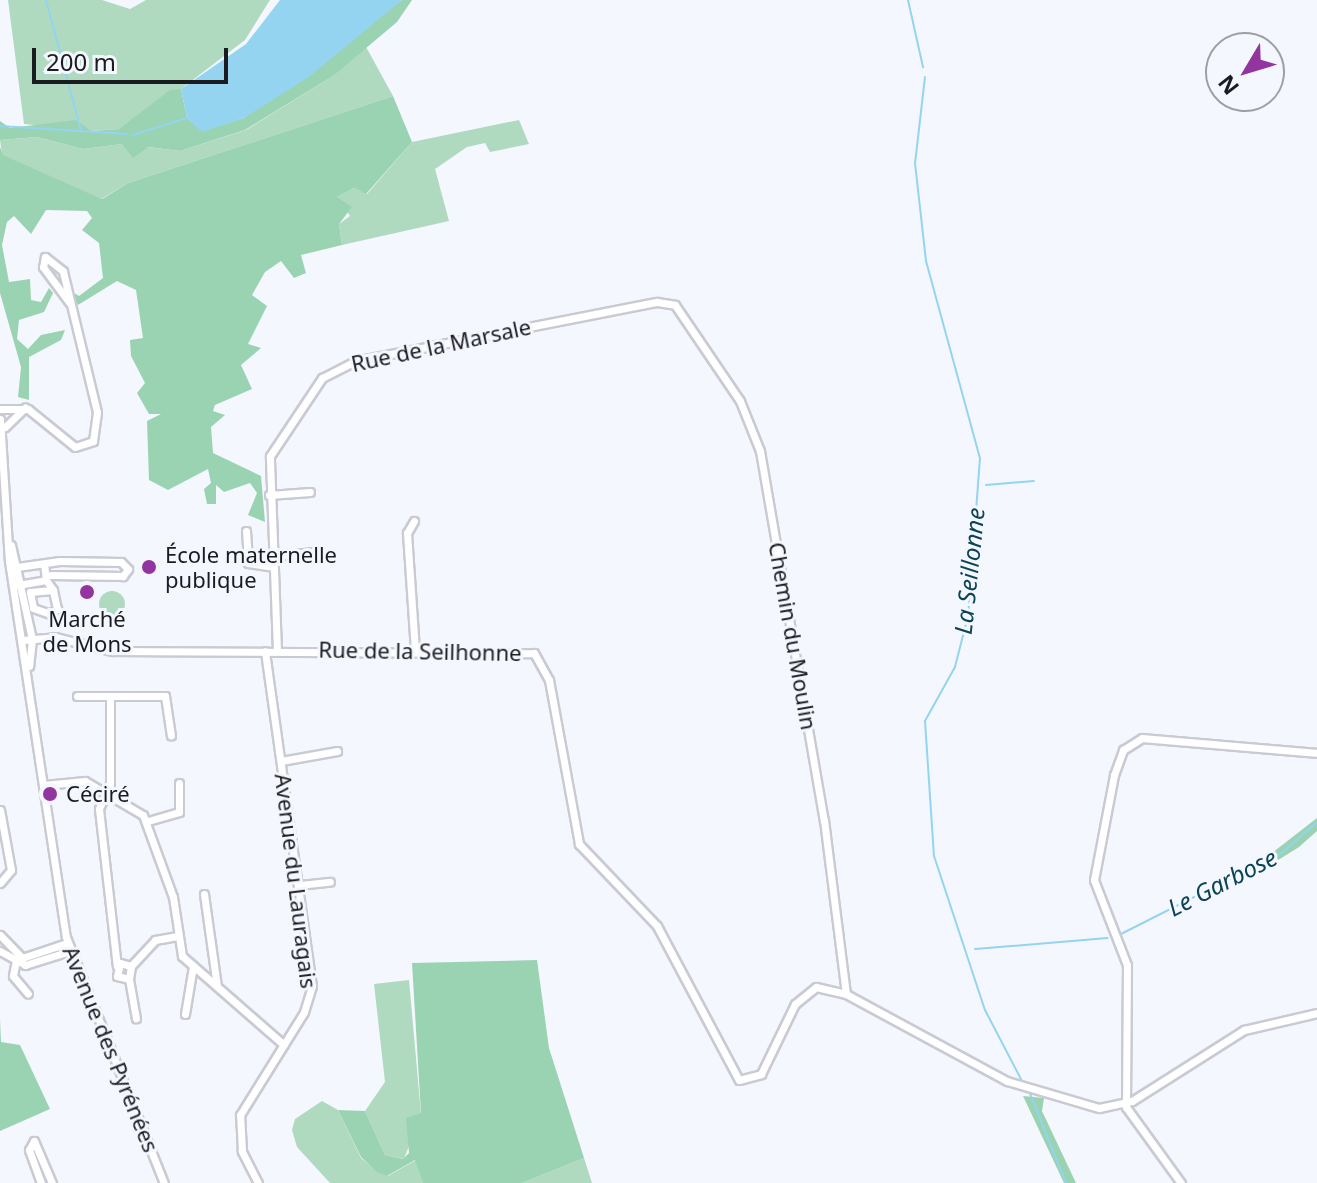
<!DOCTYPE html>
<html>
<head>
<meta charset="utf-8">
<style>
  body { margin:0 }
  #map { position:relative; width:1317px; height:1183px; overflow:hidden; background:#f5f7fe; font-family:"Noto Sans",sans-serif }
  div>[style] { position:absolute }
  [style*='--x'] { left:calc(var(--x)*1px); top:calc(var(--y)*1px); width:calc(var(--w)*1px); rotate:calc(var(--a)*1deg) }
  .green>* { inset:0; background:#afdac0 }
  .round { border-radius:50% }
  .forest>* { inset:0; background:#9ad3b2 }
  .water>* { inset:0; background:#94d4f0 }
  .stream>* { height:2px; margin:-1px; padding:0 1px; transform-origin:1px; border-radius:1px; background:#94d4f0 }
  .roads { filter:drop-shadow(2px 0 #c9cad3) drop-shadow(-2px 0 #c9cad3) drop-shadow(0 2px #c9cad3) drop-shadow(0 -2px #c9cad3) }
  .minor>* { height:7px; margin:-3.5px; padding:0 3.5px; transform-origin:3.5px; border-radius:3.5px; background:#fff }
  .dots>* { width:22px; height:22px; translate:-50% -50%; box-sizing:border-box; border:4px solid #f5f7fe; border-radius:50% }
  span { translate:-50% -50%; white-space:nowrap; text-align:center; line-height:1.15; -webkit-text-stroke:6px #f5f7fe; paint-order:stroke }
  .street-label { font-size:22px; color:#1b1c1f }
  .poi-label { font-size:22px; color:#1b1c1f }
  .left { translate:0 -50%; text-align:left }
  .water-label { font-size:24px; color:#0b4357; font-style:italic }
  .north { position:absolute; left:1205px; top:32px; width:80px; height:80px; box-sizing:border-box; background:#f5f7fe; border:2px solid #9e9fa5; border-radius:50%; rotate:232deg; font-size:22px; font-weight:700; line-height:32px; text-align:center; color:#1b1c1f }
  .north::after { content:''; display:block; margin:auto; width:28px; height:36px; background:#93359e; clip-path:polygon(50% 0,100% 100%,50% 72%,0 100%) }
  .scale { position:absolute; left:32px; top:48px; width:196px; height:36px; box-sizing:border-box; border:4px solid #1b1c1f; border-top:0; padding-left:10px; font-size:24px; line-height:28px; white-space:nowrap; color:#1b1c1f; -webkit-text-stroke:6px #f5f7fe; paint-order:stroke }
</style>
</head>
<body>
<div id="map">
  <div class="green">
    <div style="clip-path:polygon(8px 0,102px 0,130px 9px,146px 0,270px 0,245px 40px,181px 89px,119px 129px,91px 131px,24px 124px)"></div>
    <div style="clip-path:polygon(365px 45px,393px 96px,128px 183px,101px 199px,2px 155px,0 140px,37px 137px,83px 149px,122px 144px,180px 151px,246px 130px,333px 76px)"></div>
    <div style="clip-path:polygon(519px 120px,529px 144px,490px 152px,485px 143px,467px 147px,435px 169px,449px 221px,342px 245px,339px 224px,350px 216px,337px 197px,354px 188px,367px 194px,412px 142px)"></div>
    <div class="round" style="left:99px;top:591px;width:26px;height:26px"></div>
    <div style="clip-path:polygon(409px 980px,421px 1114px,404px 1159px,385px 1155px,365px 1111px,385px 1082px,374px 984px)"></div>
    <div style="clip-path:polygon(322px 1101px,338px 1110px,361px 1158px,377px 1171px,388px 1176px,416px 1160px,423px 1183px,330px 1183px,297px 1147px,292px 1130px,295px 1119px)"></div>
    <div style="clip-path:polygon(584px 1158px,592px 1183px,522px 1183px)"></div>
  </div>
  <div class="forest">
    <div style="clip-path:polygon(402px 0,412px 0,397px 22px,333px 76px,245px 130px,180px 151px,148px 147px,133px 158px,122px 144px,83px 149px,37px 137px,0 140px,0 121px,10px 128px,76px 120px,91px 131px,119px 129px,170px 90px,181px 89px,187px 118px,202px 131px,244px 118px)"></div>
    <div style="clip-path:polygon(393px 96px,412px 142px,366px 194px,354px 188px,337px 197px,352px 207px,339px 224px,342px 245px,301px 255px,306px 273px,294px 278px,281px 261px,265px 272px,252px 295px,267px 306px,248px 344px,261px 348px,241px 365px,252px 389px,215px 405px,213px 411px,225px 415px,211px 427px,213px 453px,261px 476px,265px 522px,248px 515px,257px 493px,250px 483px,224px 492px,216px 485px,216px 504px,207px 504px,204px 489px,211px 483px,208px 469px,168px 490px,149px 480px,147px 421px,161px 414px,149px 414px,137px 393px,145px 383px,131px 356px,130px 340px,143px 338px,136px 290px,117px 281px,78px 305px,69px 290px,79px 296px,103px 278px,99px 243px,82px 230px,92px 218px,87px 211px,46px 210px,31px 234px,14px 216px,7px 222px,2px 245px,9px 282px,30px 279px,31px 300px,41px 302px,49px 288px,53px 293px,44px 312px,19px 320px,17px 339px,28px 349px,41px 335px,65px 330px,61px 340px,29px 357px,29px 400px,18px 397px,21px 367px,0 293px,0 147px,3px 155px,102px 199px,128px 183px)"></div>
    <div style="clip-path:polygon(1317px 818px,1317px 831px,1299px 847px,1269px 866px,1263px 860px)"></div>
    <div style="clip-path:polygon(537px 960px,549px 1048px,584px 1158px,522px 1183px,423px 1183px,415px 1160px,387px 1176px,377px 1172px,361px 1157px,338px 1110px,365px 1111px,385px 1155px,403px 1159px,409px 1153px,406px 1118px,421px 1113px,412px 963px)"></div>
    <div style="clip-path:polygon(0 1018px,1px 1042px,20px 1045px,50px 1109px,0 1131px)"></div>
    <div style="clip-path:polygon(1023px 1096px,1044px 1098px,1042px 1111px,1076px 1183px,1064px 1183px)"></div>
  </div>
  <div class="water">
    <div style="clip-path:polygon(280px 0,402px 0,310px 76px,244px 118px,202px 132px,187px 118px,181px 89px,246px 44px)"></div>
  </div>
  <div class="stream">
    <div style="--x:46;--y:0;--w:136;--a:75"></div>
    <div style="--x:908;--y:0;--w:69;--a:77.4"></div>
    <div style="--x:925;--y:77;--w:87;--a:96.6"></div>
    <div style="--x:915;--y:163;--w:99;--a:83.6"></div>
    <div style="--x:926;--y:261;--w:204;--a:74.7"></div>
    <div style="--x:980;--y:458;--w:158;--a:94.3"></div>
    <div style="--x:968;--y:616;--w:53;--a:104.3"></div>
    <div style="--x:955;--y:667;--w:62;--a:119.1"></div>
    <div style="--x:925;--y:721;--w:135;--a:86.2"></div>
    <div style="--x:934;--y:856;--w:162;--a:71.7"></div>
    <div style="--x:985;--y:1010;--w:82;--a:62.5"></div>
    <div style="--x:0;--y:126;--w:127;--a:3.6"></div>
    <div style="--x:133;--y:135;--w:57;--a:-17.5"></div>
    <div style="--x:986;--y:485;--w:48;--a:-4.8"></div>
    <div style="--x:1121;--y:934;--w:182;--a:-26.8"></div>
    <div style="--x:1283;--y:852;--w:45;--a:-41.4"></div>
    <div style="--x:975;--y:949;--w:133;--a:-4.7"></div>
    <div style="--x:1029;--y:1091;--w:99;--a:68.1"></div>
  </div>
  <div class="roads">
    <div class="minor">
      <div style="--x:0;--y:409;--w:28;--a:0"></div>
      <div style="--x:28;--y:409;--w:60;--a:39"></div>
      <div style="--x:75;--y:447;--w:19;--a:-18"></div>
      <div style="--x:93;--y:441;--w:29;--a:-82"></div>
      <div style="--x:97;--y:412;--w:145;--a:-103.6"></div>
      <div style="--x:63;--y:271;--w:23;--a:-142"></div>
      <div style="--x:45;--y:257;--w:10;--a:101"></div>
      <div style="--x:43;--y:267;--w:44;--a:53.4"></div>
      <div style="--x:0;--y:419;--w:142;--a:86.4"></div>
      <div style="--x:9;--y:561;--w:380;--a:81.4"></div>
      <div style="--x:66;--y:937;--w:265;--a:68.3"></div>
      <div style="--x:5;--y:427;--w:28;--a:-44"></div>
      <div style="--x:269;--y:495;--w:41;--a:-4.2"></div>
      <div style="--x:414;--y:521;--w:14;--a:120"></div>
      <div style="--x:407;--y:533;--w:116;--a:86.1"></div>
      <div style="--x:246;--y:531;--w:32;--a:86"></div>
      <div style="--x:248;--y:563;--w:25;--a:9"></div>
      <div style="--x:11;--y:545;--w:96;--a:77.4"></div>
      <div style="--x:32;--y:639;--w:27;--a:96"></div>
      <div style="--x:272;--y:556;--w:42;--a:-5.4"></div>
      <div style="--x:10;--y:568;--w:50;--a:-8"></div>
      <div style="--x:60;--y:561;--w:61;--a:0.9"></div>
      <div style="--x:121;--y:562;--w:10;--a:45"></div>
      <div style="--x:128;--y:569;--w:9;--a:126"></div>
      <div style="--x:123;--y:576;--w:72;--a:-179.2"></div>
      <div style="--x:18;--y:585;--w:28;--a:-10"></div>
      <div style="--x:46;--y:580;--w:16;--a:-97"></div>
      <div style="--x:30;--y:592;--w:16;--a:79"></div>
      <div style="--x:33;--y:608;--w:18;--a:19"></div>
      <div style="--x:50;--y:614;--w:9;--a:-36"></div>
      <div style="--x:57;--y:609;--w:19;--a:-102"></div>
      <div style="--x:30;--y:592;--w:23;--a:-5"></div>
      <div style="--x:53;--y:590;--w:12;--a:-125"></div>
      <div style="--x:23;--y:640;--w:32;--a:-5"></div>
      <div style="--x:55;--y:637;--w:59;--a:13.8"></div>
      <div style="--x:112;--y:651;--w:422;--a:0.3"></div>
      <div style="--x:534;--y:653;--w:31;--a:61"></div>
      <div style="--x:549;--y:680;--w:167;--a:79.6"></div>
      <div style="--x:579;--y:844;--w:113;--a:46.4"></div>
      <div style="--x:657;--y:926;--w:174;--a:62"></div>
      <div style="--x:739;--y:1080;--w:23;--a:-15"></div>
      <div style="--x:761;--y:1074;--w:78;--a:-64.1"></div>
      <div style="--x:795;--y:1004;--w:27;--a:-39"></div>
      <div style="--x:816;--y:987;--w:31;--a:13"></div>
      <div style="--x:846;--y:994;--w:183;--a:28.4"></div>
      <div style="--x:1007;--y:1081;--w:96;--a:16.4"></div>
      <div style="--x:1099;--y:1108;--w:34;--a:-12"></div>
      <div style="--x:1132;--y:1101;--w:133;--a:-32.4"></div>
      <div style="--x:1244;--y:1030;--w:75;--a:-13.1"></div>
      <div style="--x:277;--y:651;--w:195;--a:-92.1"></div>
      <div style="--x:270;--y:456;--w:94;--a:-56.3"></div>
      <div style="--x:322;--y:378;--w:37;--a:-27"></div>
      <div style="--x:355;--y:361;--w:308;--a:-11.1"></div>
      <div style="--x:657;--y:302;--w:18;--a:9"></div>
      <div style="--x:675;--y:305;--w:116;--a:55.9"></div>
      <div style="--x:740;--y:401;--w:54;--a:68.2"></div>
      <div style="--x:760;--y:451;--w:375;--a:80.2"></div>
      <div style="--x:824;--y:820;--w:175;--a:82.8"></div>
      <div style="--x:77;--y:696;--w:88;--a:0"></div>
      <div style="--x:165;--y:696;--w:40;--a:81.5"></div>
      <div style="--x:110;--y:697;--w:87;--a:90"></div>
      <div style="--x:110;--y:784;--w:27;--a:114"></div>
      <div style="--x:99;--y:809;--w:158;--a:83.5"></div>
      <div style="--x:281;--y:761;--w:57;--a:-10.1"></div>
      <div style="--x:44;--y:785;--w:41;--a:-5.6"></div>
      <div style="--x:85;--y:781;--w:67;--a:30.4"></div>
      <div style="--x:143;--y:815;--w:87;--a:69.9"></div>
      <div style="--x:173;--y:897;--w:60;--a:81.3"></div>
      <div style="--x:182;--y:956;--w:135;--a:41.1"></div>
      <div style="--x:0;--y:810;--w:61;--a:79.6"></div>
      <div style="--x:11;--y:870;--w:17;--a:130"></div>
      <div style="--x:148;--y:821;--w:32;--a:-16"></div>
      <div style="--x:179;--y:812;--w:29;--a:-90"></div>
      <div style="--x:299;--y:885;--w:31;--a:-6"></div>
      <div style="--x:204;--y:894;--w:93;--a:82"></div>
      <div style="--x:0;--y:935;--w:32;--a:46"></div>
      <div style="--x:22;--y:958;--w:47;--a:-18.4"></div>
      <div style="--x:0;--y:951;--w:29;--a:29"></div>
      <div style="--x:25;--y:965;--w:47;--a:-17.3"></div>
      <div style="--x:16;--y:960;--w:16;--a:101"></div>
      <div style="--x:13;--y:976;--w:23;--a:50"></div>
      <div style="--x:131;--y:966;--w:11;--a:-165"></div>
      <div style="--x:120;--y:963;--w:13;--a:103"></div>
      <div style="--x:117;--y:976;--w:12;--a:14"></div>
      <div style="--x:129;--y:979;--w:13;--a:-81"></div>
      <div style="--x:131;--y:966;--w:35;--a:-47"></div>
      <div style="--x:155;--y:940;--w:23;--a:-10"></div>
      <div style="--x:129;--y:979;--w:40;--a:80"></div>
      <div style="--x:185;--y:1014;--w:49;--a:-80.5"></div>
      <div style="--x:41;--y:1183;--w:35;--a:-110"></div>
      <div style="--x:29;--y:1150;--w:10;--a:-61"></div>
      <div style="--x:34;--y:1141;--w:46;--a:66.8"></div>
      <div style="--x:258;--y:1183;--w:36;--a:-117"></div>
      <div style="--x:242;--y:1151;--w:36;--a:-93"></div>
      <div style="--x:240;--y:1115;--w:121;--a:-58.1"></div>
      <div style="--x:304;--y:1012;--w:27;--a:-73"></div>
      <div style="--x:312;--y:986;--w:338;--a:-98"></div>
      <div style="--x:1181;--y:1183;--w:94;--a:-125.9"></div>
      <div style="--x:1126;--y:1107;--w:142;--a:-89.6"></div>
      <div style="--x:1127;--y:965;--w:91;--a:-111.2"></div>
      <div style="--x:1094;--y:880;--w:107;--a:-79.2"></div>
      <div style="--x:1114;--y:775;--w:27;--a:-70"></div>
      <div style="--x:1123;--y:750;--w:22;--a:-32"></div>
      <div style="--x:1142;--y:738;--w:176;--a:4.9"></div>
    </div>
  </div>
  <div class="dots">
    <div style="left:149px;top:567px;background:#93359e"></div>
    <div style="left:87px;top:592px;background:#93359e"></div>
    <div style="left:50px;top:794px;background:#93359e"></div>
  </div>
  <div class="street-label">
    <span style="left:441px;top:345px;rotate:-12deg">Rue de la Marsale</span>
    <span style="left:793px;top:636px;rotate:80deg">Chemin du Moulin</span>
    <span style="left:420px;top:651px;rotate:1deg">Rue de la Seilhonne</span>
    <span style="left:296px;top:881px;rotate:83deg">Avenue du Lauragais</span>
    <span style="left:111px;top:1049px;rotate:68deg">Avenue des Pyrénées</span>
  </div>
  <div class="poi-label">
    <span class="left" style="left:165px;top:567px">École maternelle<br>publique</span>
    <span style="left:87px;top:631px">Marché<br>de Mons</span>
    <span class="left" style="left:66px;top:794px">Céciré</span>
  </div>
  <div class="water-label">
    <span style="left:969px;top:571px;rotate:-84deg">La Seillonne</span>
    <span style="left:1222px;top:882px;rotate:-27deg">Le Garbose</span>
  </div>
  <div class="north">N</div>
  <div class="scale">200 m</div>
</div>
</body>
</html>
